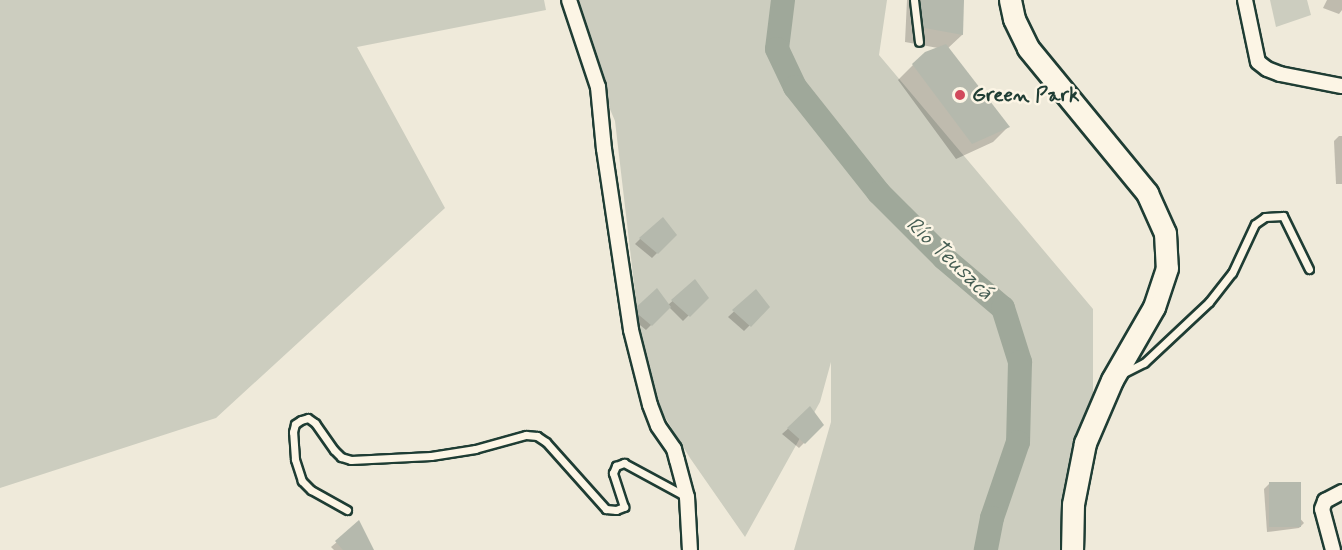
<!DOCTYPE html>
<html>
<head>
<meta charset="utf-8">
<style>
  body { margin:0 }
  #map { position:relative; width:1342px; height:550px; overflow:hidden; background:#efeada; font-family:Mynerve,sans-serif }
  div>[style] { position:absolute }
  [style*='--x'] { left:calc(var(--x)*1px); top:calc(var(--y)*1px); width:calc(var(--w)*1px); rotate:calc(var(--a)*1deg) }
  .green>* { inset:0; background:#cccdbf }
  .shadow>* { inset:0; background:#0003 }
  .river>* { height:24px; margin:-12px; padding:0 12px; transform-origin:12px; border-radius:12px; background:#9fa89a }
  .building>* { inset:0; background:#b5b9ad; transform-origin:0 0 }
  .roads { filter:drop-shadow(2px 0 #1f3d34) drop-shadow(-2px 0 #1f3d34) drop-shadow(0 2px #1f3d34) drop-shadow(0 -2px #1f3d34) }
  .lane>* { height:7px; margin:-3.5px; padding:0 3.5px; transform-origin:3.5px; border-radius:3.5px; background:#fcf5e5 }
  .street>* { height:14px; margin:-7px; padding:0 7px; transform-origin:7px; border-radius:7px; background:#fcf5e5 }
  .primary>* { height:21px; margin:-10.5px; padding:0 10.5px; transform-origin:10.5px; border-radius:10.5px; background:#fcf5e5 }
  .dots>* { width:16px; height:16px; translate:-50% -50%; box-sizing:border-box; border:3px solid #fcf5e5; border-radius:50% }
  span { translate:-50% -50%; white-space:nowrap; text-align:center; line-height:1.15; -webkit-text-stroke:5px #fcf5e5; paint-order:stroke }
  .poi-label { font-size:21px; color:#1f3d34; font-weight:700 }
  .left { translate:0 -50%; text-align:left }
  .water-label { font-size:22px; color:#455d53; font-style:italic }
</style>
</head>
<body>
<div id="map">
  <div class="green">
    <div style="clip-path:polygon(0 0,544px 0,546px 10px,357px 47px,445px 208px,216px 418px,0 488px)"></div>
    <div style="clip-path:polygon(578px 0,887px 0,879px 55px,1093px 309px,1093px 448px,1082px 550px,794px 550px,831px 422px,831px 362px,820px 402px,745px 537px,690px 458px,646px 386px,615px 121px,582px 43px)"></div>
    <div style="clip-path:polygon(1270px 0,1307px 0,1311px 15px,1276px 27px)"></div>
  </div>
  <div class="shadow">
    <div style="clip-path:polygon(907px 0,963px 0,962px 35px,947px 49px,1008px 127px,993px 142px,956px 159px,898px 80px,925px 53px,938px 48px,905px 42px)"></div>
    <div style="clip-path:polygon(1327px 0,1342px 0,1342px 10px,1339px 14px,1323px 8px)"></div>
    <div style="clip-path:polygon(1339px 136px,1342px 136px,1342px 184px,1336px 184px,1334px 141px)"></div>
    <div style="clip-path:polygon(675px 235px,652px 258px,635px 244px,640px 239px)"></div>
    <div style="clip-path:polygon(695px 281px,707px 297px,683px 321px,669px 307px,646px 330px,629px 316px,657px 291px,668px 305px)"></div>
    <div style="clip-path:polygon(756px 291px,768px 307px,744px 331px,728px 317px)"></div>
    <div style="clip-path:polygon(810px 409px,822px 425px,799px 448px,782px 434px)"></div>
    <div style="clip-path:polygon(1270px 483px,1304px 523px,1299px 528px,1267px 532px,1264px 489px)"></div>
    <div style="clip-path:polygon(337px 542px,372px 550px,334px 550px,331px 547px)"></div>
  </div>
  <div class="river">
    <div style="--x:783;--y:0;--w:49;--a:97"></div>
    <div style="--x:777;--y:49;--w:42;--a:64.7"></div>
    <div style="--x:795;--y:87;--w:135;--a:51.6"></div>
    <div style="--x:879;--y:193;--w:92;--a:45"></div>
    <div style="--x:944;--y:258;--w:77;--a:40.3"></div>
    <div style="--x:1003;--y:308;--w:57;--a:72.5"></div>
    <div style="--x:1020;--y:362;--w:80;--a:91.4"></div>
    <div style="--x:1018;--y:442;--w:80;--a:108.9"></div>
    <div style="--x:992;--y:518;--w:33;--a:101"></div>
  </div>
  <div class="building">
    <div style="clip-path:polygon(921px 0,964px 0,963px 35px,919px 27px)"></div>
    <div style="clip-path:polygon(946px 44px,1010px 127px,972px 144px,912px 64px,925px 52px)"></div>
    <div style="clip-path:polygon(663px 217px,677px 235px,658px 254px,639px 238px)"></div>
    <div style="clip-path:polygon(695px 279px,709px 298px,690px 317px,671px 300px)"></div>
    <div style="clip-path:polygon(657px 288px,671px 307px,652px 326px,633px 310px)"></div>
    <div style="clip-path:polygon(756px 289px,770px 307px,751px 327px,732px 310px)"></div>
    <div style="clip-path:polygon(810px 406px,824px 425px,805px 444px,787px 428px)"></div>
    <div style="left:1269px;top:482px;width:32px;height:45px"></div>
    <div style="clip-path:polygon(359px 520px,374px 550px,343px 550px,335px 541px)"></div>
  </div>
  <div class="roads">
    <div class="lane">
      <div style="--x:914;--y:0;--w:42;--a:83.2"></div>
      <div style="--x:1122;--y:374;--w:25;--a:-27"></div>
      <div style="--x:1144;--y:363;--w:89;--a:-43.2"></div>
      <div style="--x:1209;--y:302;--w:37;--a:-52"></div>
      <div style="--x:1232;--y:273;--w:54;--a:-64.9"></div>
      <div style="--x:1255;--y:224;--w:12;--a:-35"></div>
      <div style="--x:1265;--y:217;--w:18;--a:-3"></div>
      <div style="--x:1283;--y:216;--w:59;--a:63.9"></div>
      <div style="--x:347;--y:510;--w:41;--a:-150.9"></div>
      <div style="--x:311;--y:490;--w:13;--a:-135"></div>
      <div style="--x:302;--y:481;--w:23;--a:-108"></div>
      <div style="--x:295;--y:459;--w:27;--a:-94"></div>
      <div style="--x:293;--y:432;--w:8;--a:-76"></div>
      <div style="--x:295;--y:424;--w:7;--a:-34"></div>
      <div style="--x:301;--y:420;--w:7;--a:-16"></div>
      <div style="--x:308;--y:418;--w:9;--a:36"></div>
      <div style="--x:315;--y:423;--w:33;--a:55"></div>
      <div style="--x:334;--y:450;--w:10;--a:45"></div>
      <div style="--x:341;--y:457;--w:10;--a:17"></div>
      <div style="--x:351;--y:460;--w:80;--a:-2.9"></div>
      <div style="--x:431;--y:456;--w:45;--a:-9"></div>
      <div style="--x:475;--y:449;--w:53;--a:-15.4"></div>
      <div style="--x:526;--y:435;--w:11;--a:5"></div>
      <div style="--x:537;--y:436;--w:11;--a:34"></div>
      <div style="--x:546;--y:442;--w:90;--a:48.2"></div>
      <div style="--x:606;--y:509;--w:10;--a:6"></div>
      <div style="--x:616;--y:510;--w:9;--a:-21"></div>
      <div style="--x:624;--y:507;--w:36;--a:-108"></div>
      <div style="--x:613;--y:473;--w:8;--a:-67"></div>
      <div style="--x:616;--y:466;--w:9;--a:-21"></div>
      <div style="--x:624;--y:463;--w:69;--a:28.4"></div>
    </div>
    <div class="street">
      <div style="--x:569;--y:0;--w:92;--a:71.6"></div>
      <div style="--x:598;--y:87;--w:62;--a:84.5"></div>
      <div style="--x:604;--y:149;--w:183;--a:81.5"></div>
      <div style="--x:631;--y:330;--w:77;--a:75.8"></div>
      <div style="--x:650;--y:405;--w:22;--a:69"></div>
      <div style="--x:658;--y:426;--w:28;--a:55"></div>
      <div style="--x:674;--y:449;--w:11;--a:75"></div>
      <div style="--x:677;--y:460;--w:38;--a:75"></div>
      <div style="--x:687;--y:497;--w:53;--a:86.8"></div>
      <div style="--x:1245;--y:0;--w:63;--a:78.2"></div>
      <div style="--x:1258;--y:62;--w:11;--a:38"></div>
      <div style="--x:1267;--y:69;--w:14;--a:21"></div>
      <div style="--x:1280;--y:74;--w:63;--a:11"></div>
      <div style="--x:1333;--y:550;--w:42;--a:-105"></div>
      <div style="--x:1322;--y:509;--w:9;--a:-69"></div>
      <div style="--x:1325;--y:501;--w:19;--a:-28"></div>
    </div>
    <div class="primary">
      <div style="--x:1010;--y:0;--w:19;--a:78"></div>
      <div style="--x:1014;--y:19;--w:32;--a:64"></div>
      <div style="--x:1028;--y:48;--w:188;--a:50.6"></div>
      <div style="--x:1147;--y:193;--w:44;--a:65.8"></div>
      <div style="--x:1165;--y:233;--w:35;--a:87"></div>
      <div style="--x:1167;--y:268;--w:41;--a:108.4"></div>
      <div style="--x:1154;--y:307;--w:84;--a:119.9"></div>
      <div style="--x:1112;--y:380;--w:69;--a:113.2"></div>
      <div style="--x:1085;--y:443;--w:62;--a:101.1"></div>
      <div style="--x:1073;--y:504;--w:46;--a:91.2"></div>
    </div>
  </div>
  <div class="dots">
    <div style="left:960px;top:95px;background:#d1495b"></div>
  </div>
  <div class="poi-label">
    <span class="left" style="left:972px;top:95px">Green Park</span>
  </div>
  <div class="water-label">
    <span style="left:949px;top:259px;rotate:43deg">Río Teusacá</span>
  </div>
</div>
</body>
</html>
